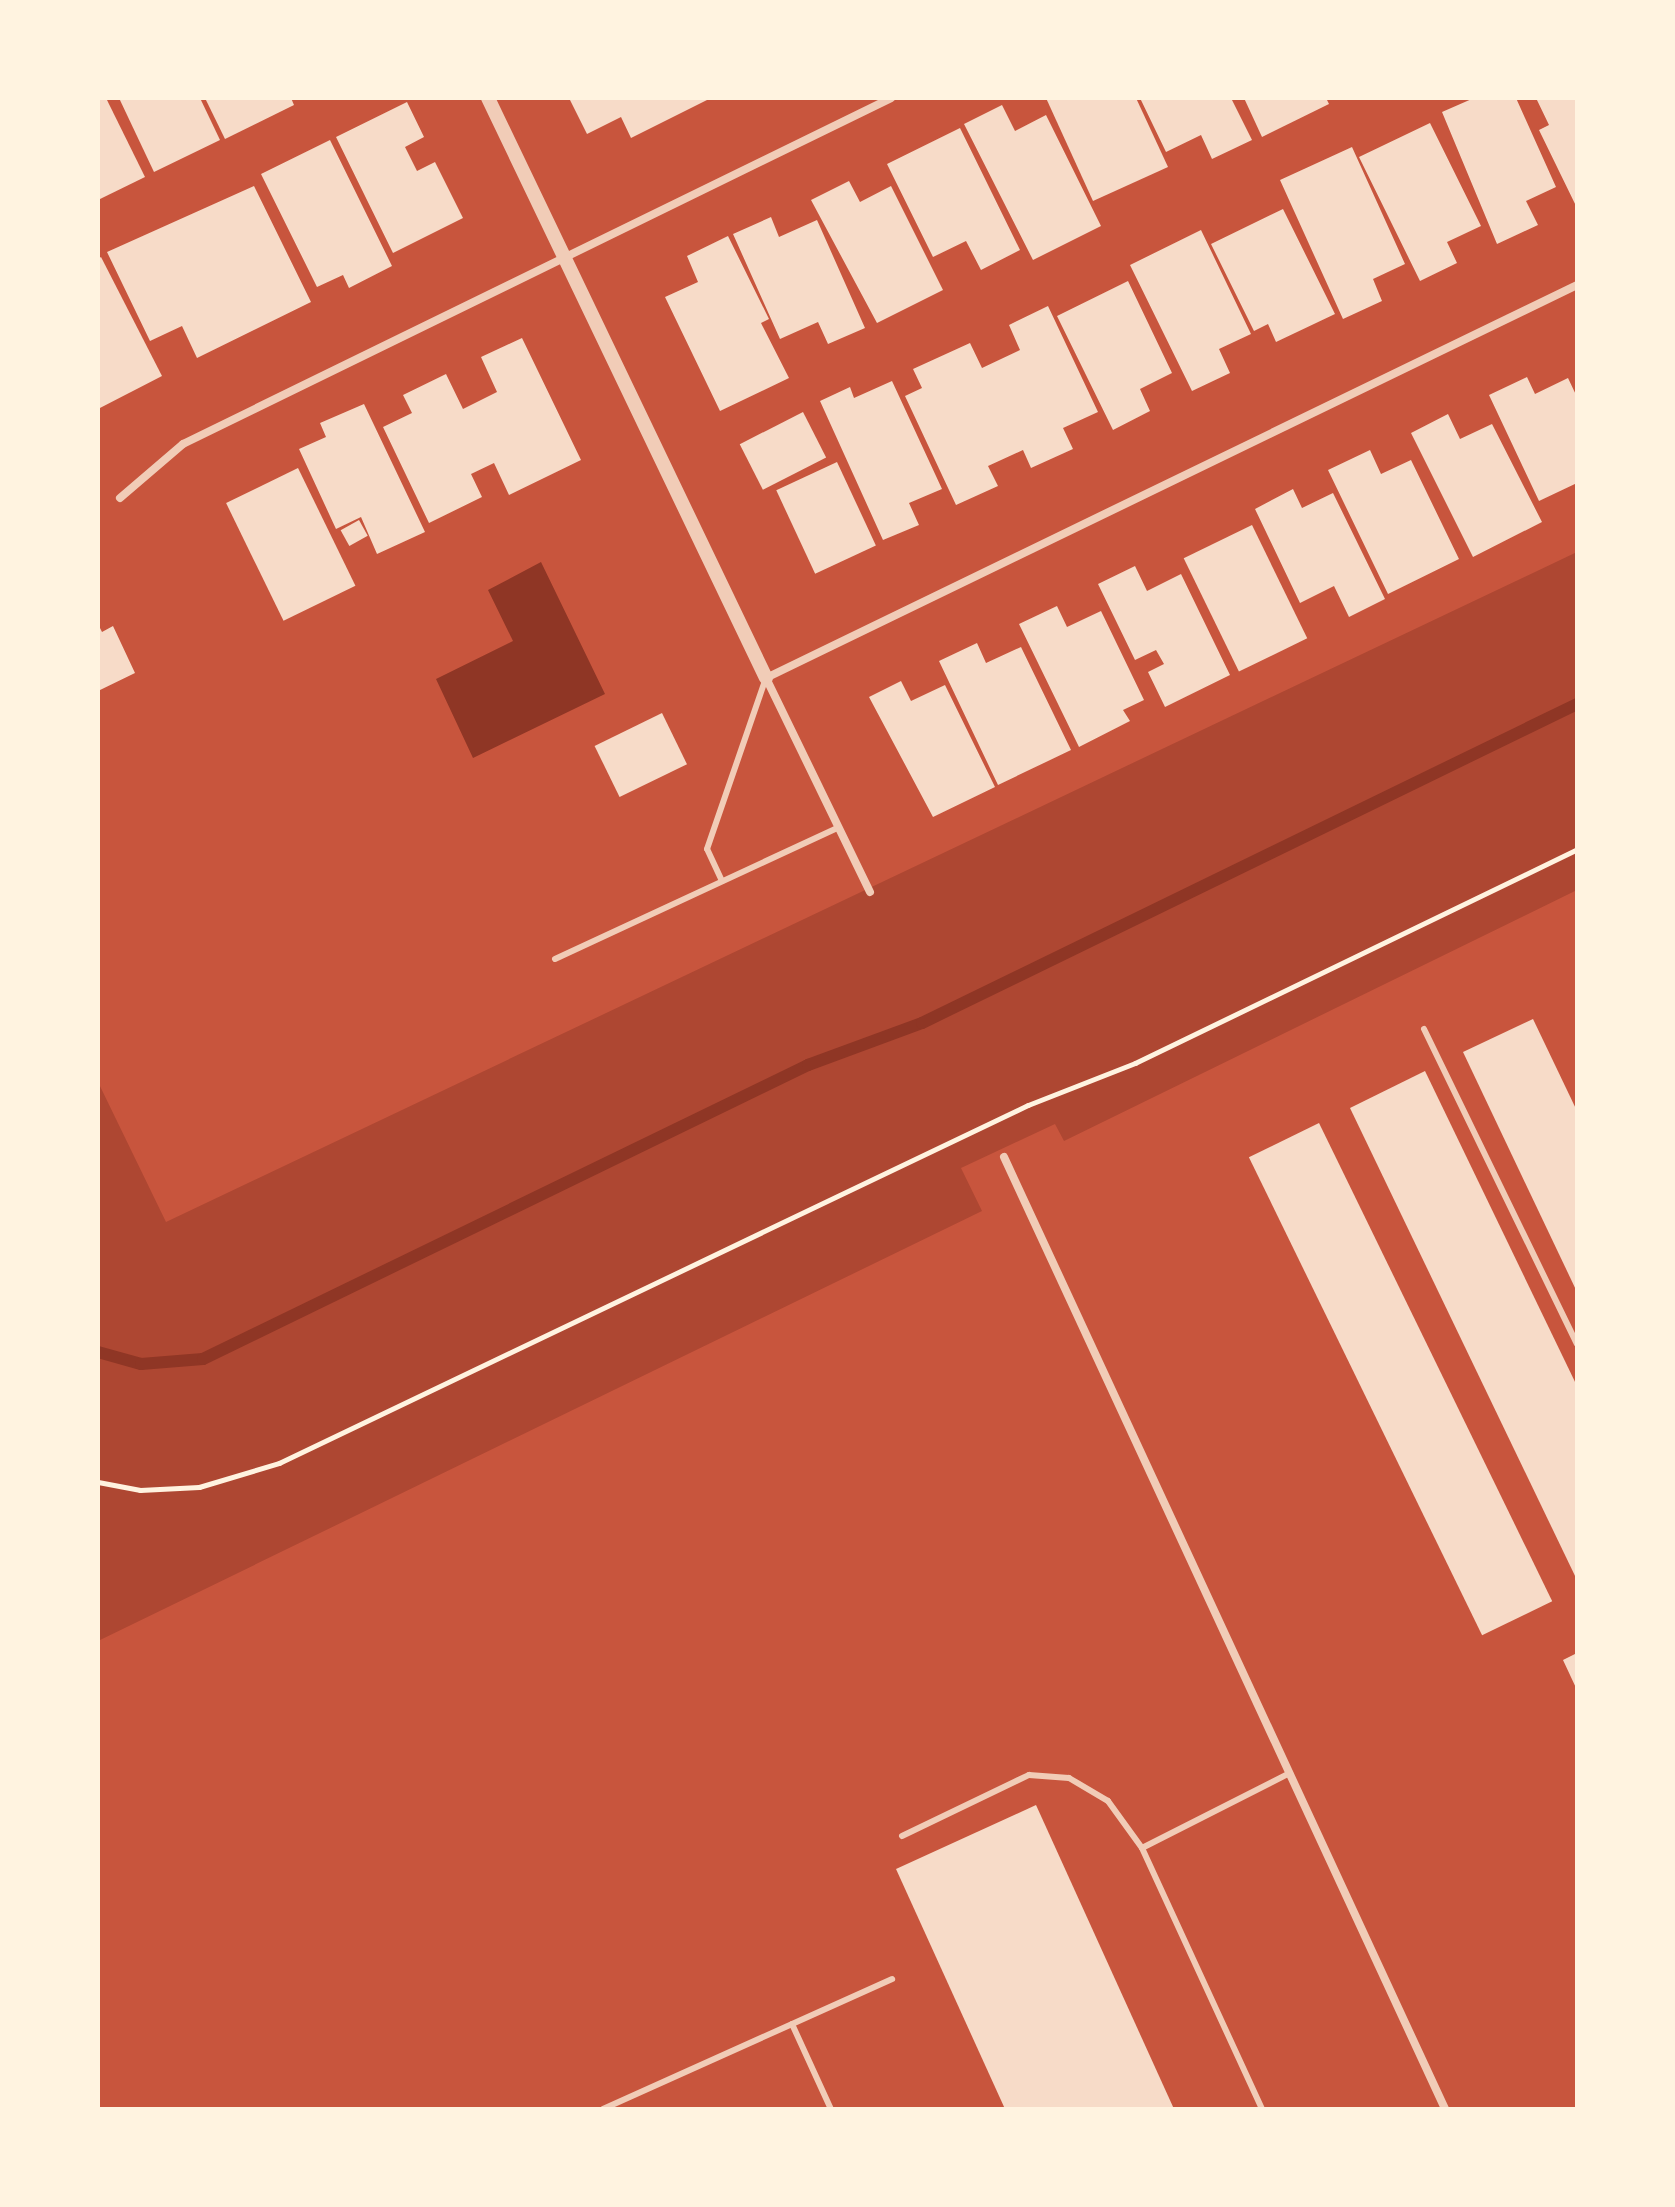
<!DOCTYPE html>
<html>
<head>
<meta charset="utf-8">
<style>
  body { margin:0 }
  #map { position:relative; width:1675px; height:2207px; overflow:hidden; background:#c8553d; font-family:Jost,sans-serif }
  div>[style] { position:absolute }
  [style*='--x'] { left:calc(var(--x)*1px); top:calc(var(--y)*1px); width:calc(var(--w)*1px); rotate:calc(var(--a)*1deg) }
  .green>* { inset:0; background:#ae4732 }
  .water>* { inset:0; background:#8f3625 }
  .stream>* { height:12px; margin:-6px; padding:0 6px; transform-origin:6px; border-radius:6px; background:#8f3625 }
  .building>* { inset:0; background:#f7dbc8; transform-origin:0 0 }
  .path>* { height:5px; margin:-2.5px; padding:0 2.5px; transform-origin:2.5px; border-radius:2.5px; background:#fff3e0 }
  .service>* { height:6px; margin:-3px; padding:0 3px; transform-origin:3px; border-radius:3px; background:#f1ccb7 }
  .minor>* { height:8px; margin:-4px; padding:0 4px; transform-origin:4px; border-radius:4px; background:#f1ccb7 }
  .tertiary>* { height:14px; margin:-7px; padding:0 7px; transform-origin:7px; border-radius:7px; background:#f1ccb7 }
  span { translate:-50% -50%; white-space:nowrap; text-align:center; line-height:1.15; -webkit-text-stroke:8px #fff3e0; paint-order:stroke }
  .frame { position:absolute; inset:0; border:100px solid #fff3e0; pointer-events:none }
</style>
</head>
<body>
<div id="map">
  <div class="green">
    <div style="clip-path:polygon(1577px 552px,1577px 890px,1064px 1141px,1055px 1124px,961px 1168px,982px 1211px,98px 1641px,98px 1082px,166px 1222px)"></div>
  </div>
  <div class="water">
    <div style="clip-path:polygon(541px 562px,605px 694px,473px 758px,436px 679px,513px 641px,488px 590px)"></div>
  </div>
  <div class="stream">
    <div style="--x:98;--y:1352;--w:45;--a:15.6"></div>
    <div style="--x:141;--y:1364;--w:62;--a:-4.6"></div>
    <div style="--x:203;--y:1359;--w:673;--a:-25.92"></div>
    <div style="--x:808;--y:1065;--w:121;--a:-20.2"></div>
    <div style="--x:922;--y:1023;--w:729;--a:-25.97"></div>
  </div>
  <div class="building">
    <div style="clip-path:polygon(98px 98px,106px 98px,145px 177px,98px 200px)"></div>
    <div style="clip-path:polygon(119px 98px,200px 98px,220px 140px,154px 172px)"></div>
    <div style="clip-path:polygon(205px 98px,291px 98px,294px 105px,225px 139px)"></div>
    <div style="clip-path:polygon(569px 98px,711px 98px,631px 138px,621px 117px,587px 134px)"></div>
    <div style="clip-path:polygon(1046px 98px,1136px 98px,1168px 167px,1093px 201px)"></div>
    <div style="clip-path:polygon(1140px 98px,1231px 98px,1252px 140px,1212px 159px,1201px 135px,1166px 152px)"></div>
    <div style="clip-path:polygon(1244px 98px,1326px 98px,1329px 104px,1262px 137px)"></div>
    <div style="clip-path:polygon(1474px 98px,1516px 98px,1556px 187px,1526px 201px,1538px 225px,1497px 244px,1442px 112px)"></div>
    <div style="clip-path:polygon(1536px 98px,1577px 98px,1577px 208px,1539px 130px,1549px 125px)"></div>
    <div style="clip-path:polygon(407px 102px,424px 137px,405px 147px,417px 171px,435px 162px,463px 218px,393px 253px,336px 137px)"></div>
    <div style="clip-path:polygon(1002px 105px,1015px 131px,1046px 115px,1101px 226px,1033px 260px,964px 124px)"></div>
    <div style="clip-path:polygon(1430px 123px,1481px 226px,1447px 242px,1457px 263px,1420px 281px,1359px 157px)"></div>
    <div style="clip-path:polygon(960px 128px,1020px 250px,981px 270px,966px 241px,933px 257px,887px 164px)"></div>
    <div style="clip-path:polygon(330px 140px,392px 266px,349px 288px,343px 275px,317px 287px,261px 174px)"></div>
    <div style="clip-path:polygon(1352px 147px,1405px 264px,1373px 279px,1382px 301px,1343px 319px,1280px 180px)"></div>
    <div style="clip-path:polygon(849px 181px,860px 202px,891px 186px,943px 290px,877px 323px,811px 200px)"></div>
    <div style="clip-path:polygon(254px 186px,311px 302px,197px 358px,182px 326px,150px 341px,107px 252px)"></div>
    <div style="clip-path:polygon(1283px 209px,1335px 314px,1276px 342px,1268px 324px,1254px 331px,1211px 244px)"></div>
    <div style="clip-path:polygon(771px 217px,779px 237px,817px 220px,865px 328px,828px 344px,818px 322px,780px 339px,733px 234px)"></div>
    <div style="clip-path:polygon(1201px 230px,1251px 334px,1219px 349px,1230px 373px,1192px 391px,1130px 265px)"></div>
    <div style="clip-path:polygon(728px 236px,769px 319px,761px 323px,789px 378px,720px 411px,665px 297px,698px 282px,687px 256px)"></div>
    <div style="clip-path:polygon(101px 257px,162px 376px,98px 409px,98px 259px)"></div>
    <div style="clip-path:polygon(1128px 281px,1172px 373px,1140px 389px,1150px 411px,1113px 430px,1057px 316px)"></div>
    <div style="clip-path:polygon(1048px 306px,1098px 412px,1063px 428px,1073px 449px,1031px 468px,1023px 450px,988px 466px,998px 486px,956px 505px,905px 396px,922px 388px,913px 369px,970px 343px,982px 368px,1020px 350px,1009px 325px)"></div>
    <div style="clip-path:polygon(522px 338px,581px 460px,509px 495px,494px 463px,471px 474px,482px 497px,429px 523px,383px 427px,412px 413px,403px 395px,446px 374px,463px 409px,497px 392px,481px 357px)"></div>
    <div style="clip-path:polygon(1527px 377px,1535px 394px,1568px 378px,1577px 397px,1577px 483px,1539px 501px,1489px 395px)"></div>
    <div style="clip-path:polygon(892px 381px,942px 489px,909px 503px,919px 525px,883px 540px,820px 401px,850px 387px,854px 398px)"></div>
    <div style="clip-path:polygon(364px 404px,425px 532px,377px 554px,361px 517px,336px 529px,299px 449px,326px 437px,320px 423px)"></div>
    <div style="left:803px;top:412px;width:51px;height:71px;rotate:63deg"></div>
    <div style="clip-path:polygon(1448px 414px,1460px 439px,1492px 424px,1542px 522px,1473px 557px,1411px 433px)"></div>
    <div style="clip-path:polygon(1370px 450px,1381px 474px,1411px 460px,1459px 559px,1388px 594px,1328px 470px)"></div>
    <div style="left:837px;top:462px;width:92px;height:67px;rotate:65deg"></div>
    <div style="left:298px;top:468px;width:131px;height:80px;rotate:64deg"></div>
    <div style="clip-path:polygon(1293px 489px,1302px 508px,1333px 493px,1385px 599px,1349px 617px,1334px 586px,1300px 603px,1255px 509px)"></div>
    <div style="left:359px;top:520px;width:18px;height:21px;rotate:61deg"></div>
    <div style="left:1252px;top:525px;width:126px;height:76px;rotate:64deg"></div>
    <div style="clip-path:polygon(1135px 566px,1147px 591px,1181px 574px,1230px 675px,1165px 707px,1148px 672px,1164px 664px,1156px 650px,1135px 660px,1098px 584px)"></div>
    <div style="clip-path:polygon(1057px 606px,1067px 627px,1101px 611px,1144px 700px,1123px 710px,1130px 721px,1079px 747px,1019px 624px)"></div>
    <div style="clip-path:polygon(98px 624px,102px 632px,113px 626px,135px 673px,98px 691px)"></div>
    <div style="clip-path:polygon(977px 643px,986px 663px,1021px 647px,1071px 750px,998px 785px,939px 661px)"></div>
    <div style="clip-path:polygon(901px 681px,911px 701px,945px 685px,995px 787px,933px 817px,869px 697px)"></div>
    <div style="left:662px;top:713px;width:57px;height:75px;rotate:64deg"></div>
    <div style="clip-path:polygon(1533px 1019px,1577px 1111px,1577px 1292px,1463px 1052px)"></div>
    <div style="clip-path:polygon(1425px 1071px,1577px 1386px,1577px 1580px,1350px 1108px)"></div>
    <div style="left:1319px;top:1123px;width:532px;height:78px;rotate:64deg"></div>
    <div style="clip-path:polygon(1577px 1653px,1577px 1690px,1563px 1660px)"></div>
    <div style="clip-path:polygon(1036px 1805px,1174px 2109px,1005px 2109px,896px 1869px)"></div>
  </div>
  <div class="path">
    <div style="--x:98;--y:1482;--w:43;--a:10.8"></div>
    <div style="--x:140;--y:1490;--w:59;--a:-2.9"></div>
    <div style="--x:199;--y:1487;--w:84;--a:-16.7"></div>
    <div style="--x:279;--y:1463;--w:830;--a:-25.55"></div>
    <div style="--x:1028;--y:1105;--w:115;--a:-21.4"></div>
    <div style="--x:1135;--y:1063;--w:491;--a:-25.8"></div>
  </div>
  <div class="service">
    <div style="--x:722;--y:881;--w:35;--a:-115"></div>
    <div style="--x:707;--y:849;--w:181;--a:-71"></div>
    <div style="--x:555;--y:959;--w:313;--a:-24.9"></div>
    <div style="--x:1424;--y:1029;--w:350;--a:64.1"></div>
    <div style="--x:902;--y:1836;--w:141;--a:-25.7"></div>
    <div style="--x:1029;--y:1775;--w:40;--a:4.3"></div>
    <div style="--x:1069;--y:1778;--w:45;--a:30.5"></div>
    <div style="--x:1108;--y:1801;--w:58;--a:54.1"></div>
    <div style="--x:1142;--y:1848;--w:287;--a:65.3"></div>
    <div style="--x:1142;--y:1848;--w:166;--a:-26.9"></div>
    <div style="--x:792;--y:2024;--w:94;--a:65.4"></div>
    <div style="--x:603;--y:2109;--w:317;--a:-24.2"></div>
  </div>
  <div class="minor">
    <div style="--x:120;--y:498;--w:83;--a:-40.6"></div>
    <div style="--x:183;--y:444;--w:788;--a:-26.04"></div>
    <div style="--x:870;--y:892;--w:238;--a:-115.9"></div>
    <div style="--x:766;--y:678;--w:901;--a:-25.85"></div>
    <div style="--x:1004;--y:1157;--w:1049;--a:65.14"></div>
  </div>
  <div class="tertiary">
    <div style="--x:488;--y:98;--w:643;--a:64.39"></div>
  </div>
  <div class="frame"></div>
</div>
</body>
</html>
